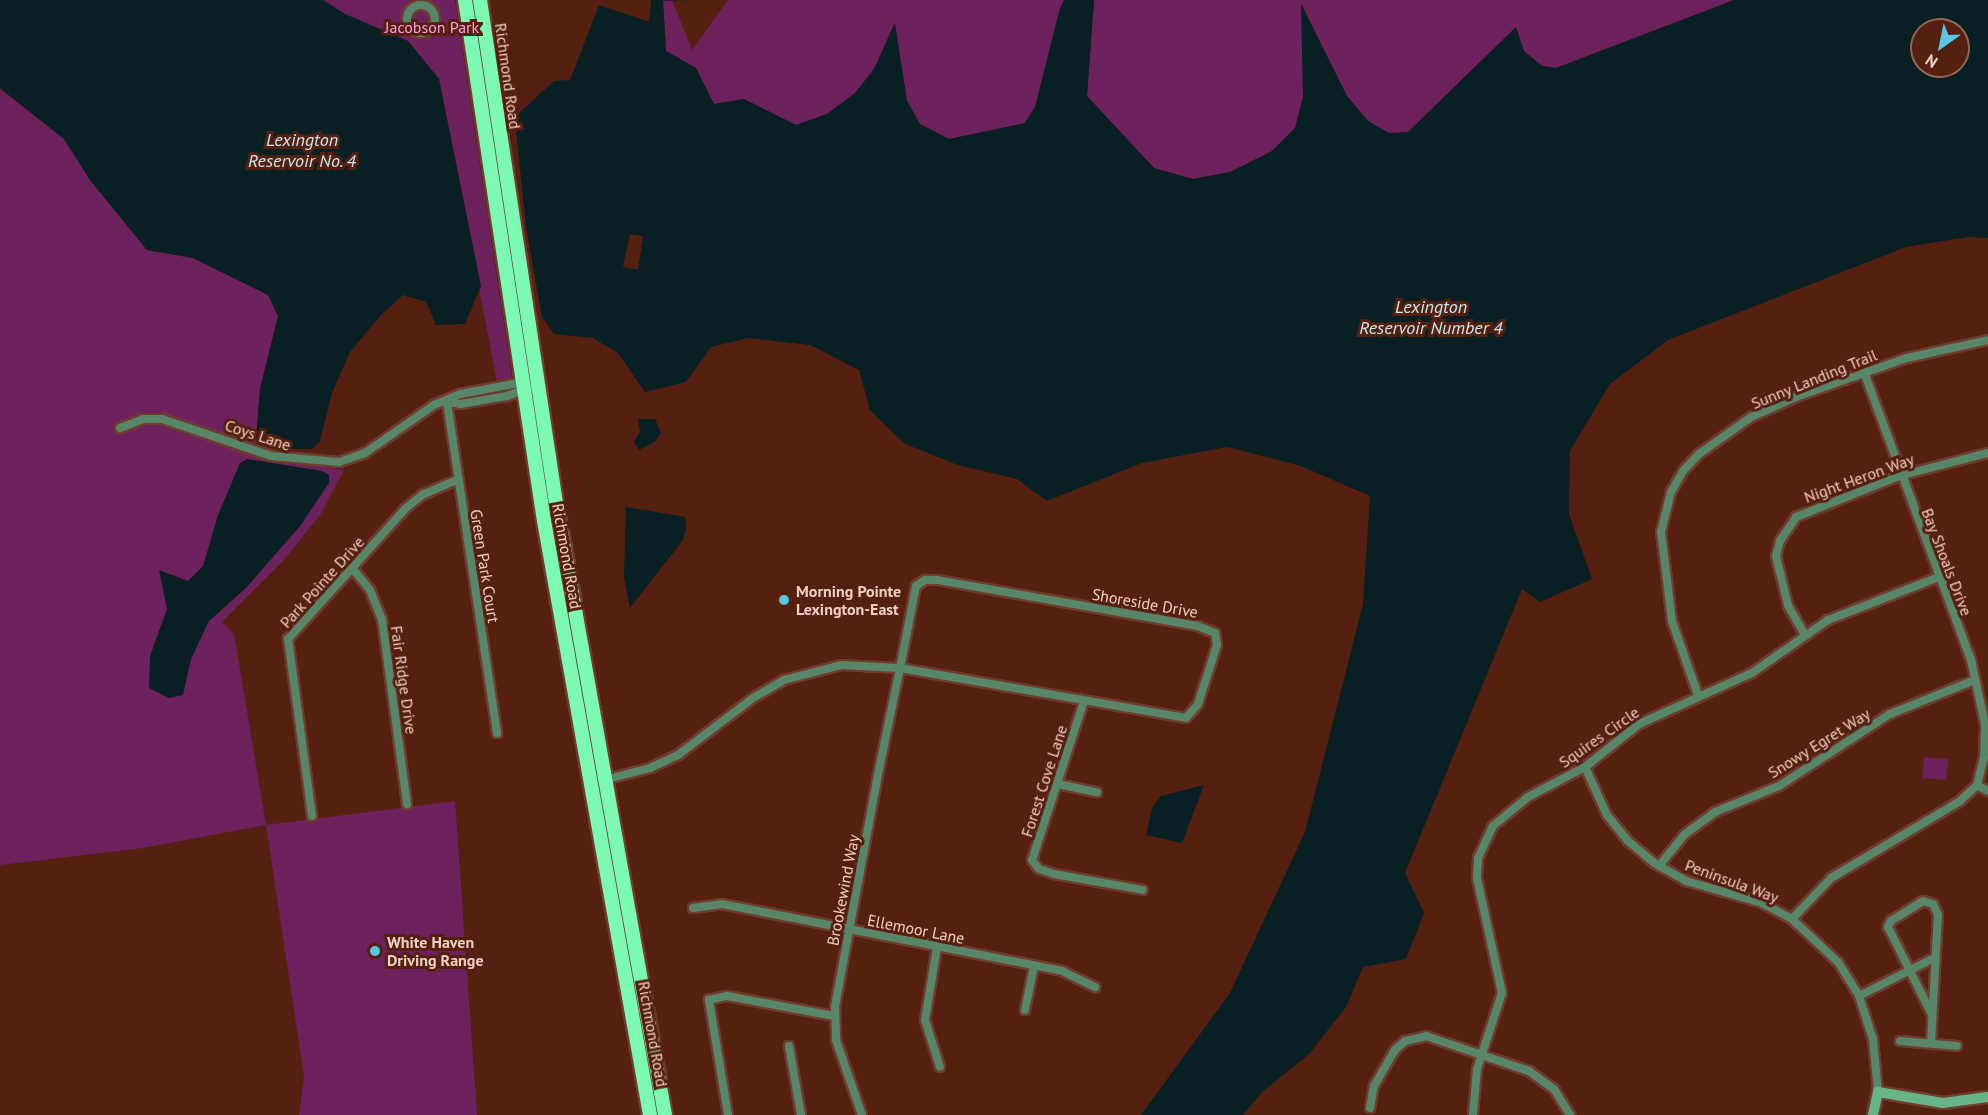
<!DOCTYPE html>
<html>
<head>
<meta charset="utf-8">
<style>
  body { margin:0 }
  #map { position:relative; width:1988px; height:1115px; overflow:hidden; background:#562010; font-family:"PT Sans",sans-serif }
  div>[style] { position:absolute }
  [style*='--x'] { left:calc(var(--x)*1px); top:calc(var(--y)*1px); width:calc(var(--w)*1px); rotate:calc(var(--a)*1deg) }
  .green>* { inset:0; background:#6d215d; transform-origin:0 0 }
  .water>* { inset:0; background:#081f24 }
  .pier>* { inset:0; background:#562010 }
  .roads { filter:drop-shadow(2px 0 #6f3c2d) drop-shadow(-2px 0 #6f3c2d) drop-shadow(0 2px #6f3c2d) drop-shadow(0 -2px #6f3c2d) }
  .street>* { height:8px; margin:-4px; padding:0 4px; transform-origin:4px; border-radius:4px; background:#578669 }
  .street>.ring { margin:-4px; padding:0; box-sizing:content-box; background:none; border:8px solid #578669; border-radius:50% }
  .secondary>* { height:10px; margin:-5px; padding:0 5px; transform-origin:5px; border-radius:5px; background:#67b587 }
  .highway>* { height:14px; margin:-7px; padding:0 7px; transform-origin:7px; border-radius:7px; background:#7cf9b3 }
  .dots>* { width:16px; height:16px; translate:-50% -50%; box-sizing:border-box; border:3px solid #562010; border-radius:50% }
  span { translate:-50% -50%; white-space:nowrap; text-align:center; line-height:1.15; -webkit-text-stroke:6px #562010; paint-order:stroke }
  .park-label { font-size:16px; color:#fe9de6 }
  .street-label { font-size:16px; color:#f1cec4 }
  .poi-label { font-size:16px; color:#f1cec4; font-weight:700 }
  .left { translate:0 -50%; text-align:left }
  .water-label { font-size:18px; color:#c6e7f0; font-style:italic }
  .north { position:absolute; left:1910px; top:18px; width:60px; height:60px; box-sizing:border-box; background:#562010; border:2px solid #946658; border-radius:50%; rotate:213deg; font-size:16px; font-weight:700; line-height:24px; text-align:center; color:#f1cec4 }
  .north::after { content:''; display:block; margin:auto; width:21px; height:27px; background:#59c8e4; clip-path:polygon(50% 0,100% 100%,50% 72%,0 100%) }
</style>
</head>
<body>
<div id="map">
  <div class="green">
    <div style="clip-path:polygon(323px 0,455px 0,512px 377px,497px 382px,439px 79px,408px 41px,345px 14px)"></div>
    <div style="clip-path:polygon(663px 0,672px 0,692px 50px,728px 0,1064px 0,1035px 107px,1025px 124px,949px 139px,920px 124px,907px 101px,894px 24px,874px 69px,855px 93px,827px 114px,796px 125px,744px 99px,714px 104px,696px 68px,666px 51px)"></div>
    <div style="clip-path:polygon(1094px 0,1734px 0,1556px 68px,1542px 66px,1524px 51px,1515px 28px,1408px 132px,1389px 133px,1368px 121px,1347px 96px,1302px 5px,1303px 97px,1295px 128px,1273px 151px,1230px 172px,1193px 179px,1154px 168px,1087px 96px)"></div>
    <div style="clip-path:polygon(0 89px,64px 139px,90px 180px,147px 250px,193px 258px,236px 279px,268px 295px,278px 316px,260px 389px,256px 439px,272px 459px,344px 470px,320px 515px,283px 561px,222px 622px,234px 634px,266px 825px,455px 801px,477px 1115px,299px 1115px,304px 1076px,266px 825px,143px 848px,0 865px)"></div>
    <div style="left:1924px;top:757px;width:24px;height:21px;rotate:5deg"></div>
  </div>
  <div class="water">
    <div style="clip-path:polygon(0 0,323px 0,345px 14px,408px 41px,439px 79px,481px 286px,465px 324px,436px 325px,426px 302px,403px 295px,381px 315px,350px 352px,332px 393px,320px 441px,312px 449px,290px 449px,256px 439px,260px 389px,278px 316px,268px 295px,193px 258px,147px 250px,90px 180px,64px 139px,0 88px)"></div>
    <div style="clip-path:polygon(evenodd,651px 0,663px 0,666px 51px,696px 68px,714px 104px,744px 99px,796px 125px,827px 114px,855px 93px,874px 69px,895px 23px,907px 101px,920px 124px,949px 139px,1025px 123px,1035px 107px,1060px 8px,1064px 0,1094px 0,1087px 96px,1154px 168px,1193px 179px,1230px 172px,1272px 151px,1295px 128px,1303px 97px,1301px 4px,1347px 96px,1368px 121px,1389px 133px,1408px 132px,1516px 27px,1524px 51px,1542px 66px,1556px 68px,1734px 0,1988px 0,1988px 238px,1968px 237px,1906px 247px,1668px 340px,1610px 384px,1570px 451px,1569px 514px,1592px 579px,1540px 602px,1522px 589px,1405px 873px,1424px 913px,1406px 959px,1363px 967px,1346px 1007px,1309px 1054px,1262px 1092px,1243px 1115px,1141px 1115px,1230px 993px,1305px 832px,1363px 604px,1370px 496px,1301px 466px,1227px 447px,1142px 463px,1047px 501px,1017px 479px,958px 465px,905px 444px,870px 410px,859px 370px,810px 345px,748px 338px,711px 347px,686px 382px,645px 392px,618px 353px,593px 338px,554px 334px,542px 317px,526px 227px,516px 131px,518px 114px,554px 81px,570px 80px,599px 5px,649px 22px,651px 0,1922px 30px,1958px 30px,1958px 66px,1922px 66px,1922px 30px)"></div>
    <div style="clip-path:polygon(638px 419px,655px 419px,661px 433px,655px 442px,639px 450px,634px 442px,640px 432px)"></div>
    <div style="clip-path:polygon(247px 459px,322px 471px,329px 475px,329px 483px,301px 525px,246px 588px,209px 621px,191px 659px,183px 695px,169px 698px,149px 688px,150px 656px,167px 609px,159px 570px,188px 581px,203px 566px,218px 515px,240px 463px)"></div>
    <div style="clip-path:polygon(626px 507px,685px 517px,686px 528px,683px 540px,630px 608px,624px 577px)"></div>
    <div style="clip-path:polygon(1204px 785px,1182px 843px,1146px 835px,1152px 808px,1161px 796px)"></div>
  </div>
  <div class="pier">
    <div style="clip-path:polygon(630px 234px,643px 236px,638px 270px,623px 267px)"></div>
  </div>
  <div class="roads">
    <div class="street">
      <div class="ring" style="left:407px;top:5px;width:20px;height:20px"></div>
      <div style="--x:447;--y:402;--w:335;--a:81.4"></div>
      <div style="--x:447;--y:402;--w:14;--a:8"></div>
      <div style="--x:461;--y:404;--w:47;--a:-9.9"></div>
      <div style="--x:507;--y:396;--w:32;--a:-20"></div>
      <div style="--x:120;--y:428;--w:25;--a:-21"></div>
      <div style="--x:143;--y:419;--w:19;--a:0"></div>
      <div style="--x:162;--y:419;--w:115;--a:18.7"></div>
      <div style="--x:271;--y:456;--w:68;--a:5"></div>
      <div style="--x:339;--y:462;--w:28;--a:-19"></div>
      <div style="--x:365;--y:453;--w:84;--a:-34.8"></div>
      <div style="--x:434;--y:405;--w:28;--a:-23"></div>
      <div style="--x:460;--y:394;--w:65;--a:-10.6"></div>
      <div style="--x:353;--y:569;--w:27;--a:51"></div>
      <div style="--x:370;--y:590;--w:31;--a:68"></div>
      <div style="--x:382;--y:619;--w:187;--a:82.3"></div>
      <div style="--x:1805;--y:635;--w:34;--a:-120"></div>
      <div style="--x:1788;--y:605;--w:50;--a:-103.8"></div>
      <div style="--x:1776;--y:556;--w:16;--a:-75"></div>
      <div style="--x:1780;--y:541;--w:29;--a:-56"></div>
      <div style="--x:1796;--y:517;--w:111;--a:-21.7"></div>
      <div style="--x:1899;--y:476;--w:92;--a:-14.5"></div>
      <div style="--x:1698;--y:695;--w:78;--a:-109.4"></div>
      <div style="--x:1672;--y:621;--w:90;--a:-97"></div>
      <div style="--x:1661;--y:532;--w:41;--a:-76"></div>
      <div style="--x:1671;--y:492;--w:24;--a:-60"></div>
      <div style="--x:1683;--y:471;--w:23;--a:-47"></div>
      <div style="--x:1699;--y:454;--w:64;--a:-35.4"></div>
      <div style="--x:1751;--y:417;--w:49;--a:-24"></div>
      <div style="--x:1796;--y:397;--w:118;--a:-19.4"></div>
      <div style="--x:1907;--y:358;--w:83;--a:-12.5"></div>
      <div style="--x:1084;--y:701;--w:167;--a:108.1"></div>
      <div style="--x:1032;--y:860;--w:11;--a:52"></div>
      <div style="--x:1039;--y:869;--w:16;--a:18"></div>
      <div style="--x:1054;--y:874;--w:90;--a:10.2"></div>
      <div style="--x:1585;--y:767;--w:53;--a:65.4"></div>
      <div style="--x:1607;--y:815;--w:33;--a:51"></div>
      <div style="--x:1628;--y:841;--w:34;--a:40"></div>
      <div style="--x:1654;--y:863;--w:37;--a:29"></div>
      <div style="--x:1686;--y:881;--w:79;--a:16.1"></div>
      <div style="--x:1762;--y:903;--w:34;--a:28"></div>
      <div style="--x:1792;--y:919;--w:63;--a:43.1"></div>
      <div style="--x:1838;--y:962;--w:40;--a:58"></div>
      <div style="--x:1859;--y:996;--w:45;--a:72"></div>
      <div style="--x:1873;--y:1039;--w:53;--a:84.6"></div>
      <div style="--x:604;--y:780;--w:48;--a:-14.6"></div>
      <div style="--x:650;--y:768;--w:31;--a:-25"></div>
      <div style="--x:678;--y:755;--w:94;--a:-37.2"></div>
      <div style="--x:753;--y:698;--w:36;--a:-30"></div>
      <div style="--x:784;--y:680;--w:59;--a:-14.7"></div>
      <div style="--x:841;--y:665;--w:59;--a:2.9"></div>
      <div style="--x:900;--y:668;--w:290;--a:9.9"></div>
      <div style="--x:1186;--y:718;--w:18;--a:-49"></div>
      <div style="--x:1198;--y:704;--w:62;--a:-72.1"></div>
      <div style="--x:1217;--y:645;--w:12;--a:-99"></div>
      <div style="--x:1215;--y:633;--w:18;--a:-158"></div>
      <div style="--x:1198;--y:626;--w:264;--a:-170"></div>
      <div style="--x:938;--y:580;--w:13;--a:180"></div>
      <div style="--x:925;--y:580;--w:11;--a:146"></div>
      <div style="--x:916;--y:586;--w:84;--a:101"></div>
      <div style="--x:900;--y:668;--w:103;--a:101.7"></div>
      <div style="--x:879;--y:769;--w:241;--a:100.5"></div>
      <div style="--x:835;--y:1006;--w:34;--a:88"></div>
      <div style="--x:836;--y:1040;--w:79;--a:70.9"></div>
      <div style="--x:1058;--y:784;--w:40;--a:12"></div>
      <div style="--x:1977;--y:785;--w:13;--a:29"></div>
      <div style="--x:312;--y:816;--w:179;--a:-97.7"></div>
      <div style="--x:288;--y:639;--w:176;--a:-48"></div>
      <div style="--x:406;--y:508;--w:21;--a:-39"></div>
      <div style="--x:422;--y:495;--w:40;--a:-23.4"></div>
      <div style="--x:1659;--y:866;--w:41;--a:-50.9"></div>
      <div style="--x:1685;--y:834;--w:37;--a:-36"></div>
      <div style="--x:1715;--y:812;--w:69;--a:-22.1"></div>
      <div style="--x:1779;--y:786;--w:132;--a:-33"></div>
      <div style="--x:1890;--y:714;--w:92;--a:-21.8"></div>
      <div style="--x:693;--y:908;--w:29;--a:-8"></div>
      <div style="--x:722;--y:904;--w:347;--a:11.1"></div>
      <div style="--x:1062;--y:971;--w:37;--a:26"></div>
      <div style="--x:1792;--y:919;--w:57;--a:-46.4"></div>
      <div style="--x:1831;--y:878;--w:150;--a:-30.8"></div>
      <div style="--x:1960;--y:801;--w:23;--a:-43"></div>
      <div style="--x:1977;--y:785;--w:29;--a:-76"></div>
      <div style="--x:1984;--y:757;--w:33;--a:-88"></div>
      <div style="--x:1985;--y:724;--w:66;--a:-102.3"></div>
      <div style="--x:1971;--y:660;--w:306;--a:-110.4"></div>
      <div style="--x:937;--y:947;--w:74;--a:99.3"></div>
      <div style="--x:925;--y:1020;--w:49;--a:72.3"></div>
      <div style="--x:1859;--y:996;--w:84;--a:-26.9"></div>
      <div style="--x:1025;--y:1010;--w:45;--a:-78.4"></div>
      <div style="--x:1900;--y:1041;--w:57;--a:5"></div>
      <div style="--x:1931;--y:1043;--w:128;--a:-86.9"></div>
      <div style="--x:1938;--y:915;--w:12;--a:-114"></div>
      <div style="--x:1933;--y:904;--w:10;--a:-163"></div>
      <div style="--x:1923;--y:901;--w:38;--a:148"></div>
      <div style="--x:1891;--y:921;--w:7;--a:117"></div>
      <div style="--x:1888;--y:927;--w:96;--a:63.4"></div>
      <div style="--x:789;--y:1046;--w:70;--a:80.1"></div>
      <div style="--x:1370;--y:1108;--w:22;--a:-80"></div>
      <div style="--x:1374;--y:1086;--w:42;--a:-59.7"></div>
      <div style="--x:1395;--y:1050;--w:13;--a:-42"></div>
      <div style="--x:1405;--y:1041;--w:22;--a:-13"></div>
      <div style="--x:1426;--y:1036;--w:109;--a:18.8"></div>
      <div style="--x:1529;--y:1071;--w:31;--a:36"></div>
      <div style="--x:1554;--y:1089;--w:31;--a:58"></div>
      <div style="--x:728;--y:1115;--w:117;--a:-99.4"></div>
      <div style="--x:709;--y:1000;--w:18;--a:-13"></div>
      <div style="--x:727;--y:996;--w:109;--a:10.6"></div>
      <div style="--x:1473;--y:1115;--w:46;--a:-85"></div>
      <div style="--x:1477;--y:1069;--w:80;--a:-71.8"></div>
      <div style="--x:1502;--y:993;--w:118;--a:-102.3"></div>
      <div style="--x:1477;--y:878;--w:20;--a:-87"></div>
      <div style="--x:1478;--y:858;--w:35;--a:-65"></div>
      <div style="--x:1493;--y:826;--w:45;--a:-39.6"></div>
      <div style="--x:1528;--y:797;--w:64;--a:-27.8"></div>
      <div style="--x:1585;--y:767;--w:69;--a:-38.5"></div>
      <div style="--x:1639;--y:724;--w:124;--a:-24.3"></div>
      <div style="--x:1752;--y:673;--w:93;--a:-34.9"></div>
      <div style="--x:1828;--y:620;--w:119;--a:-21.2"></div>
    </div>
    <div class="secondary">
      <div style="--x:1873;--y:1115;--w:24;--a:-78"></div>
      <div style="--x:1878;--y:1092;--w:66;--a:9.6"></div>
      <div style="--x:1943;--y:1103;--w:45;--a:-7.6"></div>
    </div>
    <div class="highway">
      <div style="--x:465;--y:0;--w:527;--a:81.38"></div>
      <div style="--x:544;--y:521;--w:603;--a:79.88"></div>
      <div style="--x:480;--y:0;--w:509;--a:81.41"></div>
      <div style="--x:556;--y:503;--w:622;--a:79.9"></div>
    </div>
  </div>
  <div class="dots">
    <div style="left:784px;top:600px;background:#59c8e4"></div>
    <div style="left:375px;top:951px;background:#59c8e4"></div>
  </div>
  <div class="park-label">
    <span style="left:432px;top:27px">Jacobson Park</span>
  </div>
  <div class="street-label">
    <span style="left:508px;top:76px;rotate:82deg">Richmond Road</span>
    <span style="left:1814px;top:379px;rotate:-22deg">Sunny Landing Trail</span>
    <span style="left:258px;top:435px;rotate:18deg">Coys Lane</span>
    <span style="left:1859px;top:478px;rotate:-20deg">Night Heron Way</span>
    <span style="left:567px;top:556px;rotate:80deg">Richmond Road</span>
    <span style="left:1947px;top:562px;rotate:69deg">Bay Shoals Drive</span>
    <span style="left:485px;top:566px;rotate:81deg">Green Park Court</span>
    <span style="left:322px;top:582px;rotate:-48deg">Park Pointe Drive</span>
    <span style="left:1145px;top:603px;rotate:10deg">Shoreside Drive</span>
    <span style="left:404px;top:680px;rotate:82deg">Fair Ridge Drive</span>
    <span style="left:1599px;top:737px;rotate:-35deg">Squires Circle</span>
    <span style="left:1819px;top:743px;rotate:-32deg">Snowy Egret Way</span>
    <span style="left:1044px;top:781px;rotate:-72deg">Forest Cove Lane</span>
    <span style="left:1732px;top:881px;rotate:20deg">Peninsula Way</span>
    <span style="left:843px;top:890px;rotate:-79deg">Brookewind Way</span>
    <span style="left:916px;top:929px;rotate:11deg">Ellemoor Lane</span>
    <span style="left:653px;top:1034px;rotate:80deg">Richmond Road</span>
  </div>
  <div class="poi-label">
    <span class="left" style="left:796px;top:600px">Morning Pointe<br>Lexington-East</span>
    <span class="left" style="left:387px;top:951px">White Haven<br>Driving Range</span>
  </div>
  <div class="water-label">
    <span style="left:302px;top:151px">Lexington<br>Reservoir No. 4</span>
    <span style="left:1431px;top:318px">Lexington<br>Reservoir Number 4</span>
  </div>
  <div class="north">N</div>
</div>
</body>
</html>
